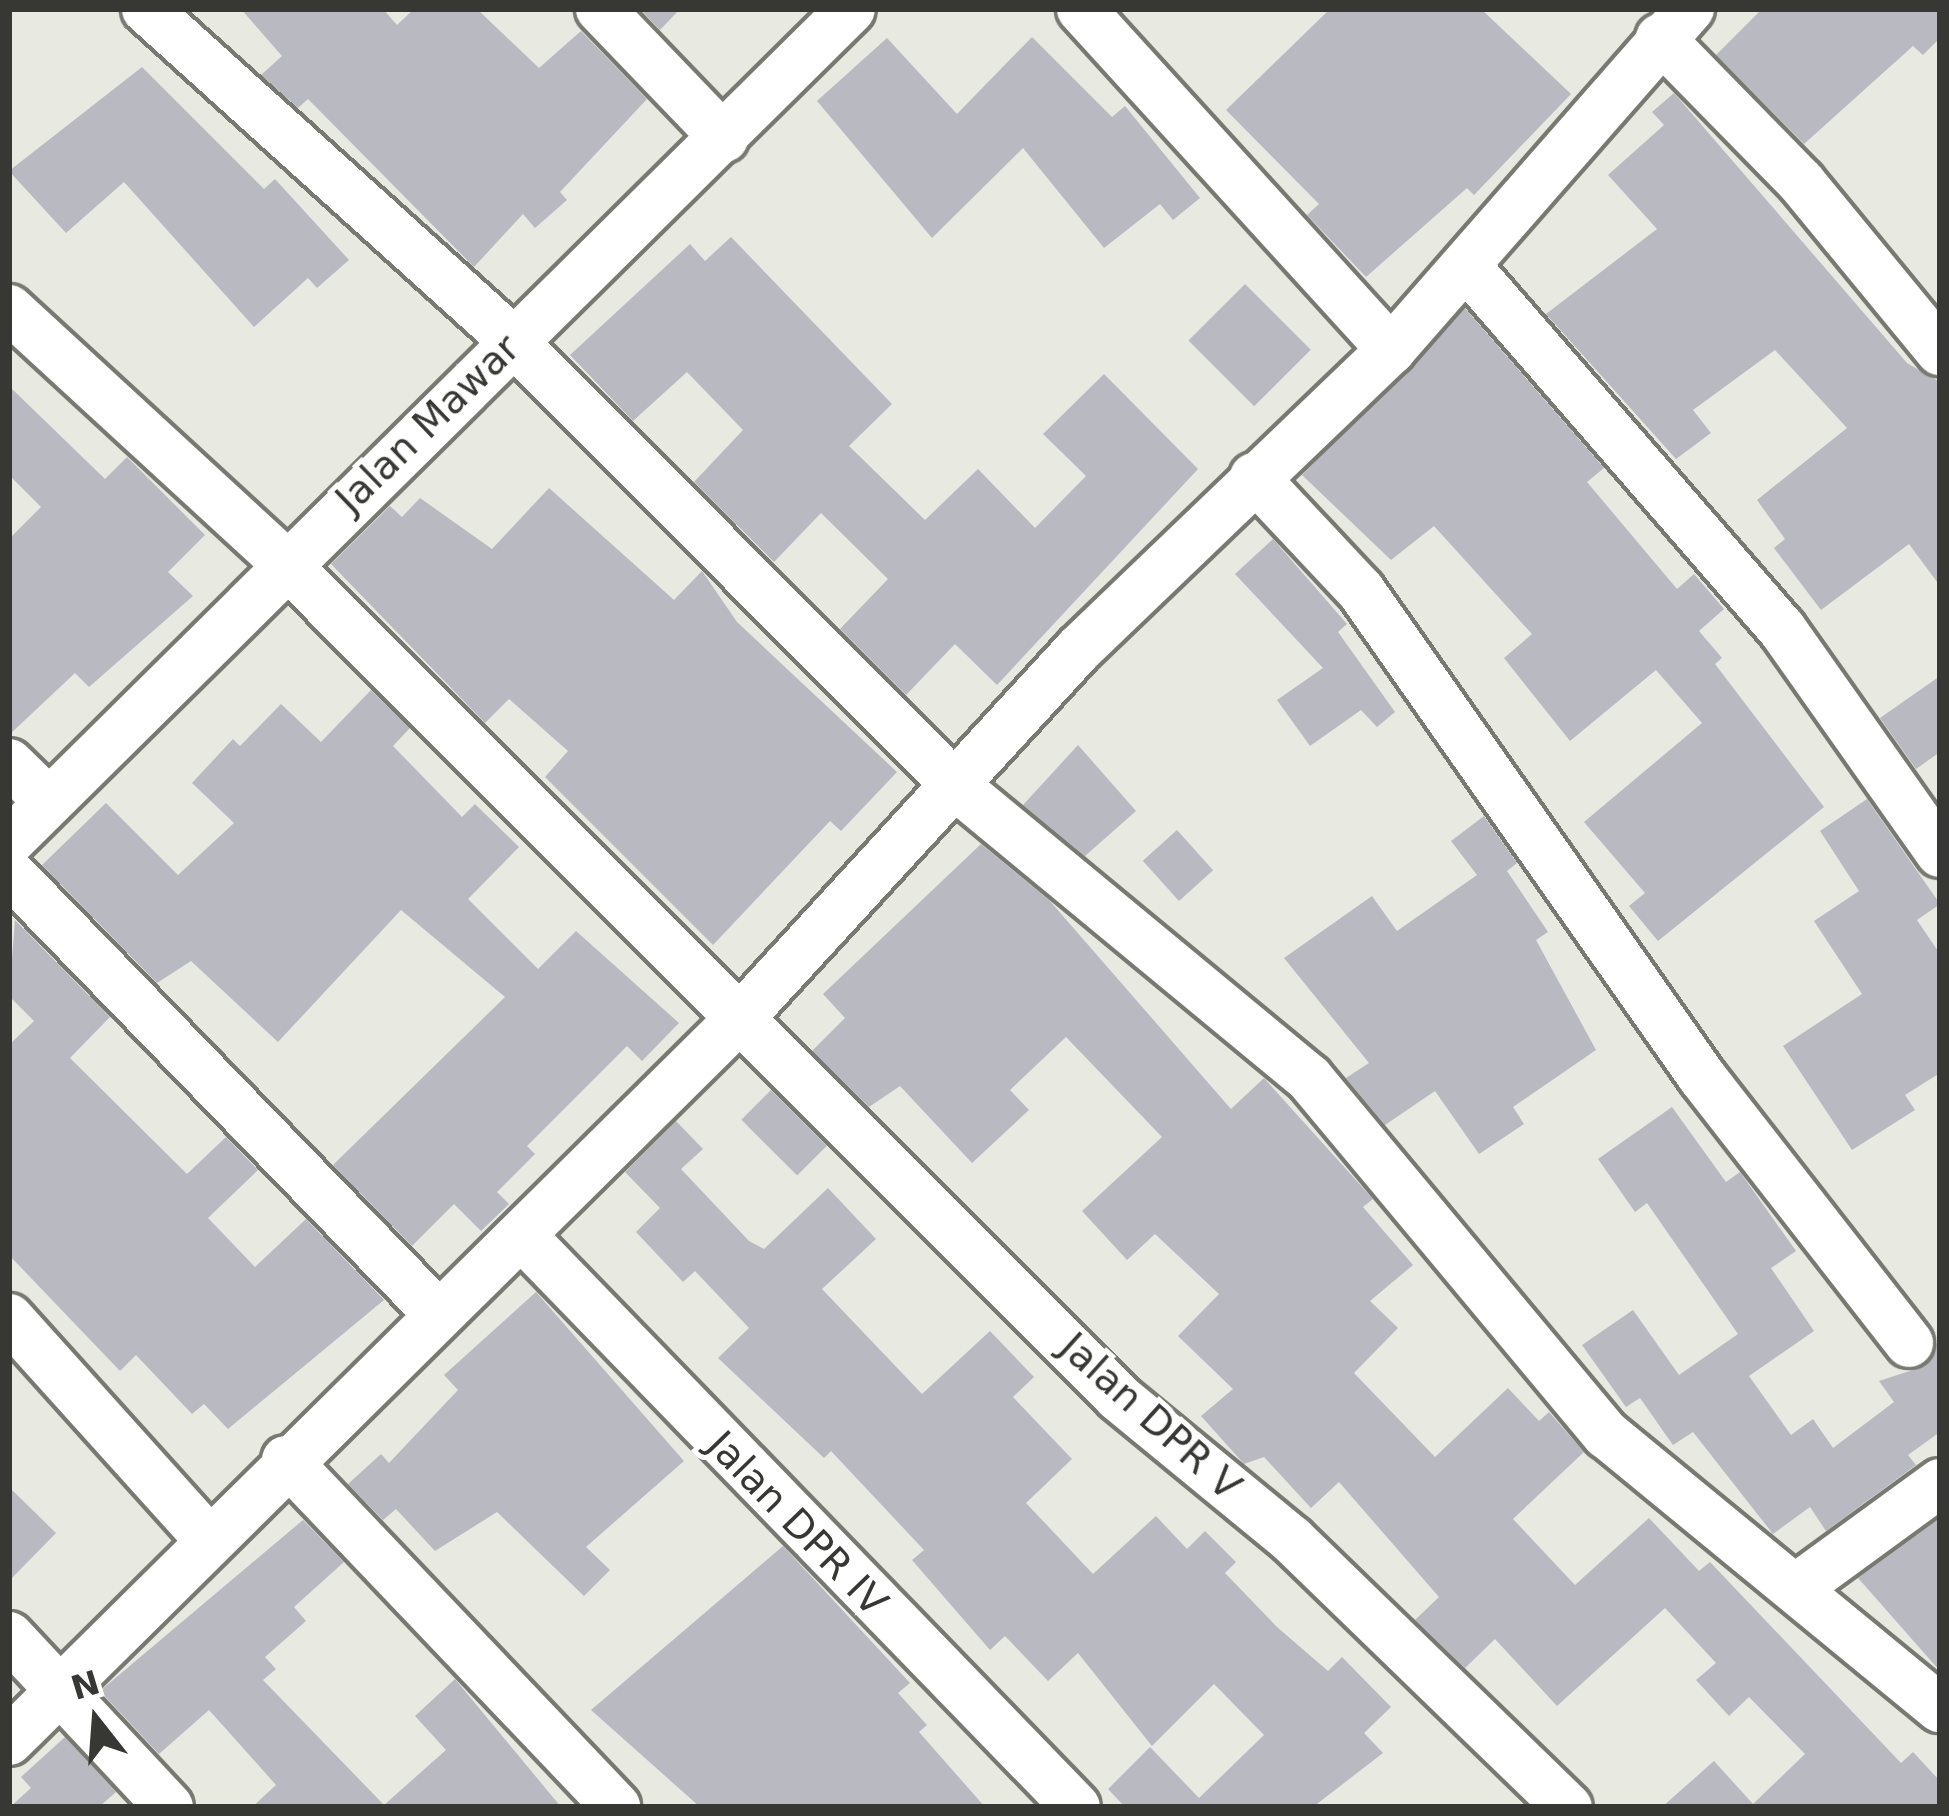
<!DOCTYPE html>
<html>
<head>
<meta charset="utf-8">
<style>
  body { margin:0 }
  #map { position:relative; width:1949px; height:1816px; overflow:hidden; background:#e8e9e1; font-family:"DejaVu Sans",sans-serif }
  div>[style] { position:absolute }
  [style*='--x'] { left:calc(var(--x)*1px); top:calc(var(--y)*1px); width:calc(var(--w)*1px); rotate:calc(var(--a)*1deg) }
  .building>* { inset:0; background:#b9b9c1; transform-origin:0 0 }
  .roads { filter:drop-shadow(3px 0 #787971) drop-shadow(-3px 0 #787971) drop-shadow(0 3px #787971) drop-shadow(0 -3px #787971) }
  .minor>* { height:48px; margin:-24px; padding:0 24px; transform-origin:24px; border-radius:24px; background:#fff }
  span { translate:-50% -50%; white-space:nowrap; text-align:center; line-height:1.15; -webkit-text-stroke:10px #fff; paint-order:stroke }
  .street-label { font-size:39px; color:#373734 }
  .frame { position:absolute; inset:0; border:12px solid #373734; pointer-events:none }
  .north { position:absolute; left:36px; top:1660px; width:120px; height:120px; -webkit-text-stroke:9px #fff; paint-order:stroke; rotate:343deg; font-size:33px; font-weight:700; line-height:48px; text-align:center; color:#373734 }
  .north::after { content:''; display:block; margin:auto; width:42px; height:54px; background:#373734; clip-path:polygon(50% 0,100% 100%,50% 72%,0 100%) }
</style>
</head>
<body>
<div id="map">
  <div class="building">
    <div style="clip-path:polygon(241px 9px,383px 9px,397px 25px,414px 9px,477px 9px,539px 68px,581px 31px,647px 99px,560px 192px,567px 200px,535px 228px,523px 214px,474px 267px,308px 99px,298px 108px,261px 75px,282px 56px)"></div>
    <div style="clip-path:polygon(640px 9px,680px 9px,660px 30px)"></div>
    <div style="clip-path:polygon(1330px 9px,1481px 9px,1571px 94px,1474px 195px,1467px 188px,1366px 277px,1307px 215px,1319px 204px,1226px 110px)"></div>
    <div style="clip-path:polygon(1762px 9px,1940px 9px,1940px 38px,1923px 55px,1913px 46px,1804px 144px,1716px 55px)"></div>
    <div style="clip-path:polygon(1032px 37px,1112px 117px,1125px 106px,1200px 198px,1173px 220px,1160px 204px,1104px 248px,1023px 148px,932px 238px,817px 101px,887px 38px,957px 114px)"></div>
    <div style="clip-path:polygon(142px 67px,264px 189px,275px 179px,349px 260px,317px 288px,308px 278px,254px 327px,124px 182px,66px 233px,9px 171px)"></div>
    <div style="clip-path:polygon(1674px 93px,1907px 363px,1940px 382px,1940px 586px,1909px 544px,1821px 610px,1774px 548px,1785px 539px,1757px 500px,1847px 428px,1775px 350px,1693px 410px,1711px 433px,1676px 459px,1546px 314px,1657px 229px,1608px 175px,1664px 125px,1652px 112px)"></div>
    <div style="clip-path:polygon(731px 237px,892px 404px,849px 446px,925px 520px,978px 469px,1035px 528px,1086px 476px,1043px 434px,1104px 374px,1198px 469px,997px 685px,955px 644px,906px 695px,840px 629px,888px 579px,821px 513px,774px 562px,694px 482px,743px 430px,687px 372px,633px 421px,570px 355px,690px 244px,705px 261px)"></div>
    <div style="left:1245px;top:284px;width:93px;height:80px;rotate:45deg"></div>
    <div style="clip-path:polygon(1465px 308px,1604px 468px,1587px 482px,1677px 589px,1694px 574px,1724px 609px,1699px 631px,1722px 658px,1715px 664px,1824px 807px,1658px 941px,1629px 906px,1645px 893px,1584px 822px,1702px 723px,1656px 670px,1570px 741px,1504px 658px,1532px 634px,1434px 526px,1391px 560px,1302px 475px)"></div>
    <div style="clip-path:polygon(9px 386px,105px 479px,127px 457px,205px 535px,168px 572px,193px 596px,89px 687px,75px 673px,9px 735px,9px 539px,41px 507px,9px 475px)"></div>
    <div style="clip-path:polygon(549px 488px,674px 600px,702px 571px,737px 622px,897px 772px,841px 831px,830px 821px,713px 945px,545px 777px,568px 751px,509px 699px,485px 723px,331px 564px,390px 506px,402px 517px,420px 498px,492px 549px)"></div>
    <div style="clip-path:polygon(1273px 539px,1347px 624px,1338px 632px,1395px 712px,1377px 727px,1361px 710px,1310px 746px,1277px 700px,1323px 668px,1235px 574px)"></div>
    <div style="clip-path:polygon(1940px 676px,1940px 752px,1916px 769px,1880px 718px)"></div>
    <div style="clip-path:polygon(371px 690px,410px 728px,393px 746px,462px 817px,475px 804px,519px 847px,468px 899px,538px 969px,576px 931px,679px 1023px,642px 1061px,627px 1046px,527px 1146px,535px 1154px,497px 1192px,509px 1204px,481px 1231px,454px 1204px,412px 1246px,333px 1165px,505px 997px,401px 910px,278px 1042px,191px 961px,157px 983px,42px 865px,106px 803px,178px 875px,234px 823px,192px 783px,233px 739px,240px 746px,281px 704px,321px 742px)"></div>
    <div style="clip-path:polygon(1078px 745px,1136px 811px,1085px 856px,1023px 805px)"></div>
    <div style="clip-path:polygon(1867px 799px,1940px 904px,1917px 920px,1940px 954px,1940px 1073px,1905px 1095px,1915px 1110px,1852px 1150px,1783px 1046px,1862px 994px,1814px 921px,1859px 891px,1820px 831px)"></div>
    <div style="clip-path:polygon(1484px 816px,1517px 863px,1507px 871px,1548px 932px,1536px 940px,1596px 1050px,1513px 1107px,1524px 1124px,1479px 1154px,1435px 1091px,1385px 1125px,1346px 1078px,1369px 1063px,1284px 958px,1372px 896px,1397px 931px,1477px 875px,1451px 841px)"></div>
    <div style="left:1177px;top:830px;width:54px;height:46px;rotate:48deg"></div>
    <div style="clip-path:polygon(981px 844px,1049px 900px,1231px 1109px,1264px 1078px,1373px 1199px,1363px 1207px,1413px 1265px,1370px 1301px,1398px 1328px,1354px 1373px,1435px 1457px,1508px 1388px,1539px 1421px,1549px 1412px,1584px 1452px,1513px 1519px,1575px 1585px,1649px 1518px,1699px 1571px,1710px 1562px,1901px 1763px,1913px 1752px,1940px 1781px,1940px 1807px,1662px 1807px,1714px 1761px,1753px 1804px,1805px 1754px,1749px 1697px,1729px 1716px,1696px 1680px,1716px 1663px,1665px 1608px,1557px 1706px,1495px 1639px,1465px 1668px,1415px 1620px,1439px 1597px,1339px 1482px,1311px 1508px,1264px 1457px,1244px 1464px,1201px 1416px,1233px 1389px,1178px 1336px,1219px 1294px,1155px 1234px,1127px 1260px,1082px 1211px,1162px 1137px,1066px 1037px,1010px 1090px,1029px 1110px,972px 1163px,900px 1086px,869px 1107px,812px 1051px,845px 1018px,823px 994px)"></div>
    <div style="clip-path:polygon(15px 920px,110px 1017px,70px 1058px,187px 1174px,226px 1137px,258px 1170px,208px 1218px,255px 1267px,306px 1219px,384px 1300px,228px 1429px,204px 1404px,192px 1414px,136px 1355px,120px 1371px,9px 1255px,9px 1045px,34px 1021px,9px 996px)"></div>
    <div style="left:771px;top:1090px;width:79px;height:42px;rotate:45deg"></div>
    <div style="clip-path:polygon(1672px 1107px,1726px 1182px,1740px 1172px,1796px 1251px,1771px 1268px,1814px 1331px,1749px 1376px,1791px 1435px,1813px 1419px,1833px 1448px,1894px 1402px,1879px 1381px,1925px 1366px,1940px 1337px,1940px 1432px,1908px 1455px,1916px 1465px,1826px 1531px,1810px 1507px,1773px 1534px,1693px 1432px,1673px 1445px,1640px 1398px,1626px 1407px,1582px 1345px,1633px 1310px,1679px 1375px,1738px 1334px,1647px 1203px,1635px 1212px,1598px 1159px)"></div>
    <div style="clip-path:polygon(676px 1121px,703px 1149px,681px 1169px,749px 1241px,764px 1249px,828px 1188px,876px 1239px,822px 1289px,922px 1394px,990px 1331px,1034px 1377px,1013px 1397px,1072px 1459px,1026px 1503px,1093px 1574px,1156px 1516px,1187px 1549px,1205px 1531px,1236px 1562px,1225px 1573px,1277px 1627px,1328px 1671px,1342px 1657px,1391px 1707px,1364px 1733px,1383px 1753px,1313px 1807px,1125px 1807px,1108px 1789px,1150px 1747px,1199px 1798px,1264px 1735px,1214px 1684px,1152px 1746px,1078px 1653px,1048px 1681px,1005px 1636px,990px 1650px,912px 1560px,924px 1550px,831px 1451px,824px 1458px,718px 1358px,749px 1328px,695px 1271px,683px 1282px,636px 1232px,660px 1208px,625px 1172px)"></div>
    <div style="clip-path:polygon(536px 1292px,684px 1461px,586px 1547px,610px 1570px,584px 1596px,497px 1512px,435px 1551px,396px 1509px,383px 1520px,348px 1484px,381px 1454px,389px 1463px,458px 1390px,444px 1375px)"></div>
    <div style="clip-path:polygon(9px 1487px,56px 1533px,9px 1581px)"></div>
    <div style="clip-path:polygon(1940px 1518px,1940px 1671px,1858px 1578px)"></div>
    <div style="clip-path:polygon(303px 1520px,344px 1562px,294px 1607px,306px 1621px,265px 1657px,276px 1669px,263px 1680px,384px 1805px,446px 1750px,415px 1716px,455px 1679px,561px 1807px,252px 1807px,276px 1785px,209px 1710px,159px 1754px,100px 1691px)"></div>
    <div style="clip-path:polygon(783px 1546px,910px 1683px,898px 1693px,927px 1725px,919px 1732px,985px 1807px,700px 1807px,591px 1710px)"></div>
    <div style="clip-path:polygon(65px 1737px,116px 1792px,99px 1807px,10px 1807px,31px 1788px,21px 1777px)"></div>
  </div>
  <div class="roads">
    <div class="minor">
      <div style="--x:146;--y:9;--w:495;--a:42.1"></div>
      <div style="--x:513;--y:341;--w:629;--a:45.13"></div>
      <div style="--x:957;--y:787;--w:457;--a:39.6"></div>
      <div style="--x:1309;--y:1078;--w:464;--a:50.2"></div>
      <div style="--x:1606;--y:1434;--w:432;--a:39.4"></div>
      <div style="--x:600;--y:9;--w:179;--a:46.1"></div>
      <div style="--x:1081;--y:9;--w:461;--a:47.7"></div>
      <div style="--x:1660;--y:38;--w:202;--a:45.6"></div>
      <div style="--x:1801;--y:182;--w:219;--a:50.6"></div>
      <div style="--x:1468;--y:268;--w:478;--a:49"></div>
      <div style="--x:1782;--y:629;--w:274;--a:54.8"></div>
      <div style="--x:9;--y:309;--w:374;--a:42.6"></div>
      <div style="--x:284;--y:562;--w:1180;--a:45.03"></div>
      <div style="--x:1118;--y:1397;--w:225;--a:39.4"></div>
      <div style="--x:1292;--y:1540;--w:384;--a:44.1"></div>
      <div style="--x:1254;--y:477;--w:156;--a:46.8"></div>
      <div style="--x:1361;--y:591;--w:594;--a:54.94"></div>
      <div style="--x:1702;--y:1077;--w:337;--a:52.1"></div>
      <div style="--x:9;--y:763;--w:50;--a:44.2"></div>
      <div style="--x:9;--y:842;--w:1184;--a:-44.69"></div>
      <div style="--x:9;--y:872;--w:617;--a:45.85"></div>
      <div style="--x:523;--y:1237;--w:794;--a:45.87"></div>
      <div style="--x:9;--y:1318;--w:295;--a:48"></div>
      <div style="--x:286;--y:1460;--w:479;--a:46.4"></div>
      <div style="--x:1799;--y:1586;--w:175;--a:-36.1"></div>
      <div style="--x:9;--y:1636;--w:234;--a:46.9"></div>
      <div style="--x:9;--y:1741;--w:1027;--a:-44.68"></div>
      <div style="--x:739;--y:1019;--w:502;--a:-47.42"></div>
      <div style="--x:1079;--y:649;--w:432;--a:-43.8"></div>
      <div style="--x:1391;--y:350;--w:454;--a:-48.8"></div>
    </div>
  </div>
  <div class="street-label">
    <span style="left:428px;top:424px;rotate:-44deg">Jalan Mawar</span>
    <span style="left:1150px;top:1417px;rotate:42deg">Jalan DPR V</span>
    <span style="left:797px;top:1524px;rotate:46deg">Jalan DPR IV</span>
  </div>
  <div class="frame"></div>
  <div class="north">N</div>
</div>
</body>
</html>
